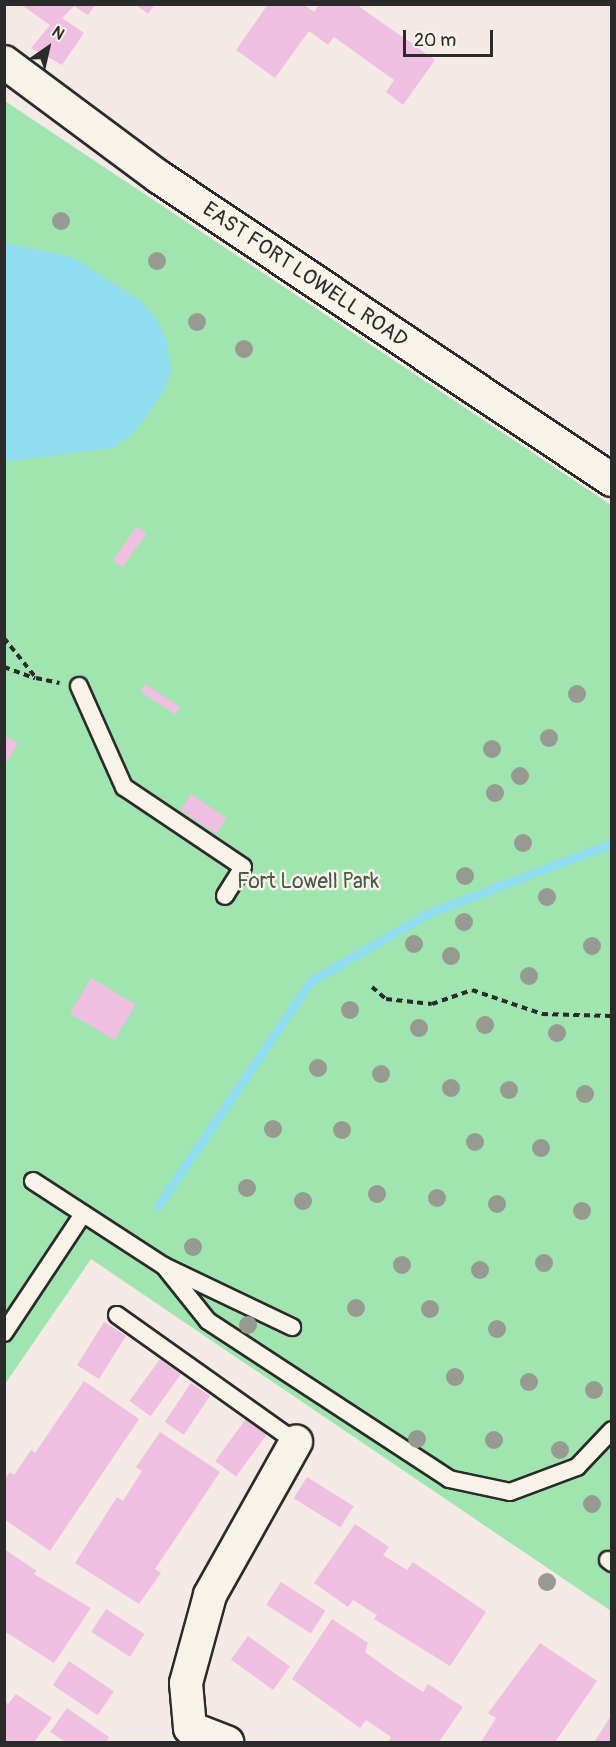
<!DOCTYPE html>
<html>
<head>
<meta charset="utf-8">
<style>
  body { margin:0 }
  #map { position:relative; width:616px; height:1747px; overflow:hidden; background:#f5e9e6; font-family:Pangolin,sans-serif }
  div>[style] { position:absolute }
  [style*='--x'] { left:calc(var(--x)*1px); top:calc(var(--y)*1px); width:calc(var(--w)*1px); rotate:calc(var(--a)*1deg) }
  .green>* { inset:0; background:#a0e4af }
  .water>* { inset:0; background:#90ddef }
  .stream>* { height:9px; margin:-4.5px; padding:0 4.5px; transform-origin:4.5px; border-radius:4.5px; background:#90ddef }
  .building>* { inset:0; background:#eebfe0; transform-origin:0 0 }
  .path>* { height:4px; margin-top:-2px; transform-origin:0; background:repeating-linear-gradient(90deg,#2b2b2b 0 6px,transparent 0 10.5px) }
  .roads { filter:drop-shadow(2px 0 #2b2b2b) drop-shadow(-2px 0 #2b2b2b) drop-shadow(0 2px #2b2b2b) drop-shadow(0 -2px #2b2b2b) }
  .lane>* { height:16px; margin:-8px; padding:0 8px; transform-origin:8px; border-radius:8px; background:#f7f3e8 }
  .street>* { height:32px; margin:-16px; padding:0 16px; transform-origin:16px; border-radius:16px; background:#f7f3e8 }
  .trees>* { width:18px; height:18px; margin:-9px; border-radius:50%; background:#969a91 }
  span { translate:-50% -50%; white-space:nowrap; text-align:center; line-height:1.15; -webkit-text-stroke:5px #f7f3e8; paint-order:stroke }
  .street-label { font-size:21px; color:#2b2b2b }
  .park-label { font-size:21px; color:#48594c }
  .frame { position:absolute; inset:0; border:6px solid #2b2b2b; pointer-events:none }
  .north { position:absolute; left:18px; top:18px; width:60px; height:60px; -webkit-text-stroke:4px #f7f3e8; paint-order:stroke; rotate:34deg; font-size:16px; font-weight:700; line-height:24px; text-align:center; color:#2b2b2b }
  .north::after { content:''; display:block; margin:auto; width:21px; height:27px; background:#2b2b2b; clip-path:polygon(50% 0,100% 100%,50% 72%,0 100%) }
  .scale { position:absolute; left:403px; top:30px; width:90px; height:27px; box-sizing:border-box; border:3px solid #2b2b2b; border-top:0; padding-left:8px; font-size:18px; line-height:21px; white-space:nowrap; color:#2b2b2b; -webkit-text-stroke:4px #f7f3e8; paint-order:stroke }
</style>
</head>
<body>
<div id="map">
  <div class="green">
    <div style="clip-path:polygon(5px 101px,611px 505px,611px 1611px,91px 1259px,5px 1384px)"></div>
  </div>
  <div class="water">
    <div style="clip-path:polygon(5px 243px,72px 257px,140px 300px,157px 320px,167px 341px,171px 370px,165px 390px,133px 434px,112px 448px,5px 462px)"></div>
  </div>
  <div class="stream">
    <div style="--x:158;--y:1206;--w:272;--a:-55.8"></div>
    <div style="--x:311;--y:981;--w:136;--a:-30"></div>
    <div style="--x:429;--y:913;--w:196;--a:-20.9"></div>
  </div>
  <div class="building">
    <div style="clip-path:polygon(20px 4px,96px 4px,88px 15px,74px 6px,62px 18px,84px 33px,62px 65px,31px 48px,50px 25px)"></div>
    <div style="clip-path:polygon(135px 4px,155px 4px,148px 14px)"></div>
    <div style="clip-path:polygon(268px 4px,303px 4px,314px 12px,319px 5px,357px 5px,435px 60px,403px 105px,386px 92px,394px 80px,334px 37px,328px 45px,309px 31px,275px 78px,236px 50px)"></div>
    <div style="left:137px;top:526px;width:12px;height:42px;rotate:35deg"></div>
    <div style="left:145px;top:684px;width:42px;height:9px;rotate:33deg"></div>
    <div style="clip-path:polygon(4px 735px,18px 744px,4px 766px)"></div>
    <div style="left:191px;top:794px;width:43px;height:19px;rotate:34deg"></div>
    <div style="left:91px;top:978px;width:52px;height:41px;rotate:31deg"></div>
    <div style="left:104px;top:1322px;width:26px;height:51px;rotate:32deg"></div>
    <div style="left:160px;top:1359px;width:26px;height:52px;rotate:36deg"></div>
    <div style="clip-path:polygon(84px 1381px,139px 1419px,50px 1551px,4px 1519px,4px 1480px,10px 1472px,14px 1475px,31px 1450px,35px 1453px)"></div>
    <div style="left:191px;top:1383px;width:23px;height:47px;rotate:34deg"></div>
    <div style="left:248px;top:1416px;width:26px;height:56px;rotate:36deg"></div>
    <div style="clip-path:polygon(160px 1432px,220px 1472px,155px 1569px,161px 1573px,139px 1604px,75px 1563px,117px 1497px,123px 1501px,142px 1471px,136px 1467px)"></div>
    <div style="left:307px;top:1477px;width:55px;height:25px;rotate:32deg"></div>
    <div style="clip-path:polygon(355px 1524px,389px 1547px,383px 1555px,407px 1570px,413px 1562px,486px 1612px,450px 1666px,374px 1619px,377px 1615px,353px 1600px,348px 1607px,314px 1583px)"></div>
    <div style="clip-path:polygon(4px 1549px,37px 1571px,34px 1574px,91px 1608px,54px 1663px,4px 1631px)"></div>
    <div style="left:281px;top:1582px;width:53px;height:27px;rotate:33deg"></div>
    <div style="left:106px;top:1609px;width:46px;height:27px;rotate:33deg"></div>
    <div style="clip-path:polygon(332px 1619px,368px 1643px,365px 1652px,397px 1675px,423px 1692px,428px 1684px,463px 1707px,439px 1742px,388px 1742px,391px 1737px,366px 1720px,360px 1728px,292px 1679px)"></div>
    <div style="left:248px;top:1636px;width:52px;height:29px;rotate:36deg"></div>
    <div style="clip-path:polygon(540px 1643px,597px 1681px,555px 1742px,481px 1742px,496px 1718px,488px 1713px)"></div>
    <div style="left:69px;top:1661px;width:54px;height:29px;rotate:34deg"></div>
    <div style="clip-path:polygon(16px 1694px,52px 1718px,34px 1742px,5px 1742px,5px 1702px,8px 1704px)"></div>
    <div style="clip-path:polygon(67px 1708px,109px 1737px,106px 1742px,66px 1742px,50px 1732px)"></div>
    <div style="clip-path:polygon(612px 1714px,612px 1742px,594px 1742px,600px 1733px)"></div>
  </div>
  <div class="path">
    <div style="--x:4;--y:638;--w:51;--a:51.3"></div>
    <div style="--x:36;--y:678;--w:24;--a:12"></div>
    <div style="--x:4;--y:667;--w:33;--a:20"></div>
    <div style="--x:372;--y:987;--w:18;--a:41"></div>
    <div style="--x:386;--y:999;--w:46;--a:6.2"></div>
    <div style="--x:432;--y:1004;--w:42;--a:-19.3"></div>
    <div style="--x:472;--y:990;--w:74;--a:18.9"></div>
    <div style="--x:542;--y:1014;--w:70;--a:1.6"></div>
  </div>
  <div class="roads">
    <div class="lane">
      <div style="--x:79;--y:686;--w:111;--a:66"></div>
      <div style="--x:124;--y:787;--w:143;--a:33.9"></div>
      <div style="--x:243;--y:867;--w:34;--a:122"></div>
      <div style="--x:33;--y:1181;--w:156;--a:33"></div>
      <div style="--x:164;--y:1266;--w:142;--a:25.5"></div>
      <div style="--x:164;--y:1266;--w:70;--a:51.3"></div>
      <div style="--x:208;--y:1321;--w:288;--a:33.2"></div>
      <div style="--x:449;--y:1479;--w:62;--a:12"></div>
      <div style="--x:510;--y:1492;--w:72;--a:-20.5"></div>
      <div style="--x:577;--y:1467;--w:51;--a:-46.6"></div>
      <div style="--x:117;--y:1315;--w:219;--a:35.4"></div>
      <div style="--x:4;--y:1333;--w:143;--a:-56.4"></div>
      <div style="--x:608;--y:1560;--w:5;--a:37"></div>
    </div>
    <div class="street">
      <div style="--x:4;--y:62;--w:193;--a:36.6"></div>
      <div style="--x:159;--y:177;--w:545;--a:33.78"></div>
      <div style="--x:190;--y:1728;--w:45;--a:-95.1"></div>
      <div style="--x:186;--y:1683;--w:91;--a:-74.7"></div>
      <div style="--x:210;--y:1595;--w:176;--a:-60.7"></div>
      <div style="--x:190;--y:1728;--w:40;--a:21"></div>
    </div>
  </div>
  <div class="trees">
    <div style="left:61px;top:221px"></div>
    <div style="left:157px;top:261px"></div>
    <div style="left:197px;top:322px"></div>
    <div style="left:244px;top:349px"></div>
    <div style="left:577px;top:694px"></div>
    <div style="left:549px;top:738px"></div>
    <div style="left:492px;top:749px"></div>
    <div style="left:520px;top:776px"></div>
    <div style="left:495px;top:793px"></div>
    <div style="left:523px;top:843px"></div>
    <div style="left:465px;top:876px"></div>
    <div style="left:547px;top:897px"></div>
    <div style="left:464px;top:922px"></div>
    <div style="left:414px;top:944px"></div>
    <div style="left:592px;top:946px"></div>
    <div style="left:451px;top:956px"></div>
    <div style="left:529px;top:976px"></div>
    <div style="left:350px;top:1010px"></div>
    <div style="left:485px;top:1025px"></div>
    <div style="left:419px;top:1028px"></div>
    <div style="left:557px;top:1033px"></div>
    <div style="left:318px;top:1068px"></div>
    <div style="left:381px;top:1074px"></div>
    <div style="left:451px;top:1088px"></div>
    <div style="left:509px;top:1090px"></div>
    <div style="left:585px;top:1094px"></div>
    <div style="left:273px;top:1129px"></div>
    <div style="left:342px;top:1130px"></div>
    <div style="left:475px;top:1142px"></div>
    <div style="left:541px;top:1148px"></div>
    <div style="left:247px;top:1188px"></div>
    <div style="left:377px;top:1194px"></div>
    <div style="left:437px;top:1198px"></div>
    <div style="left:303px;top:1201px"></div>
    <div style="left:497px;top:1204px"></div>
    <div style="left:582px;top:1211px"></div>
    <div style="left:193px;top:1247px"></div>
    <div style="left:544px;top:1263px"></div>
    <div style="left:402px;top:1265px"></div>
    <div style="left:480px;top:1270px"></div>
    <div style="left:356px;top:1308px"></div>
    <div style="left:430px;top:1309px"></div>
    <div style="left:248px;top:1325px"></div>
    <div style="left:497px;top:1329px"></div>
    <div style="left:455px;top:1377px"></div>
    <div style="left:529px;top:1382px"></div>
    <div style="left:594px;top:1390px"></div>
    <div style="left:417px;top:1439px"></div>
    <div style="left:494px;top:1440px"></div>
    <div style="left:560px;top:1450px"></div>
    <div style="left:592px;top:1504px"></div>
    <div style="left:547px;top:1582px"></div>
  </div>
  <div class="street-label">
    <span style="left:305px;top:275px;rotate:34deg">EAST FORT LOWELL ROAD</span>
  </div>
  <div class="park-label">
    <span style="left:308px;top:882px">Fort Lowell Park</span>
  </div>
  <div class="frame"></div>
  <div class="north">N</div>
  <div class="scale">20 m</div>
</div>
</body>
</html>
